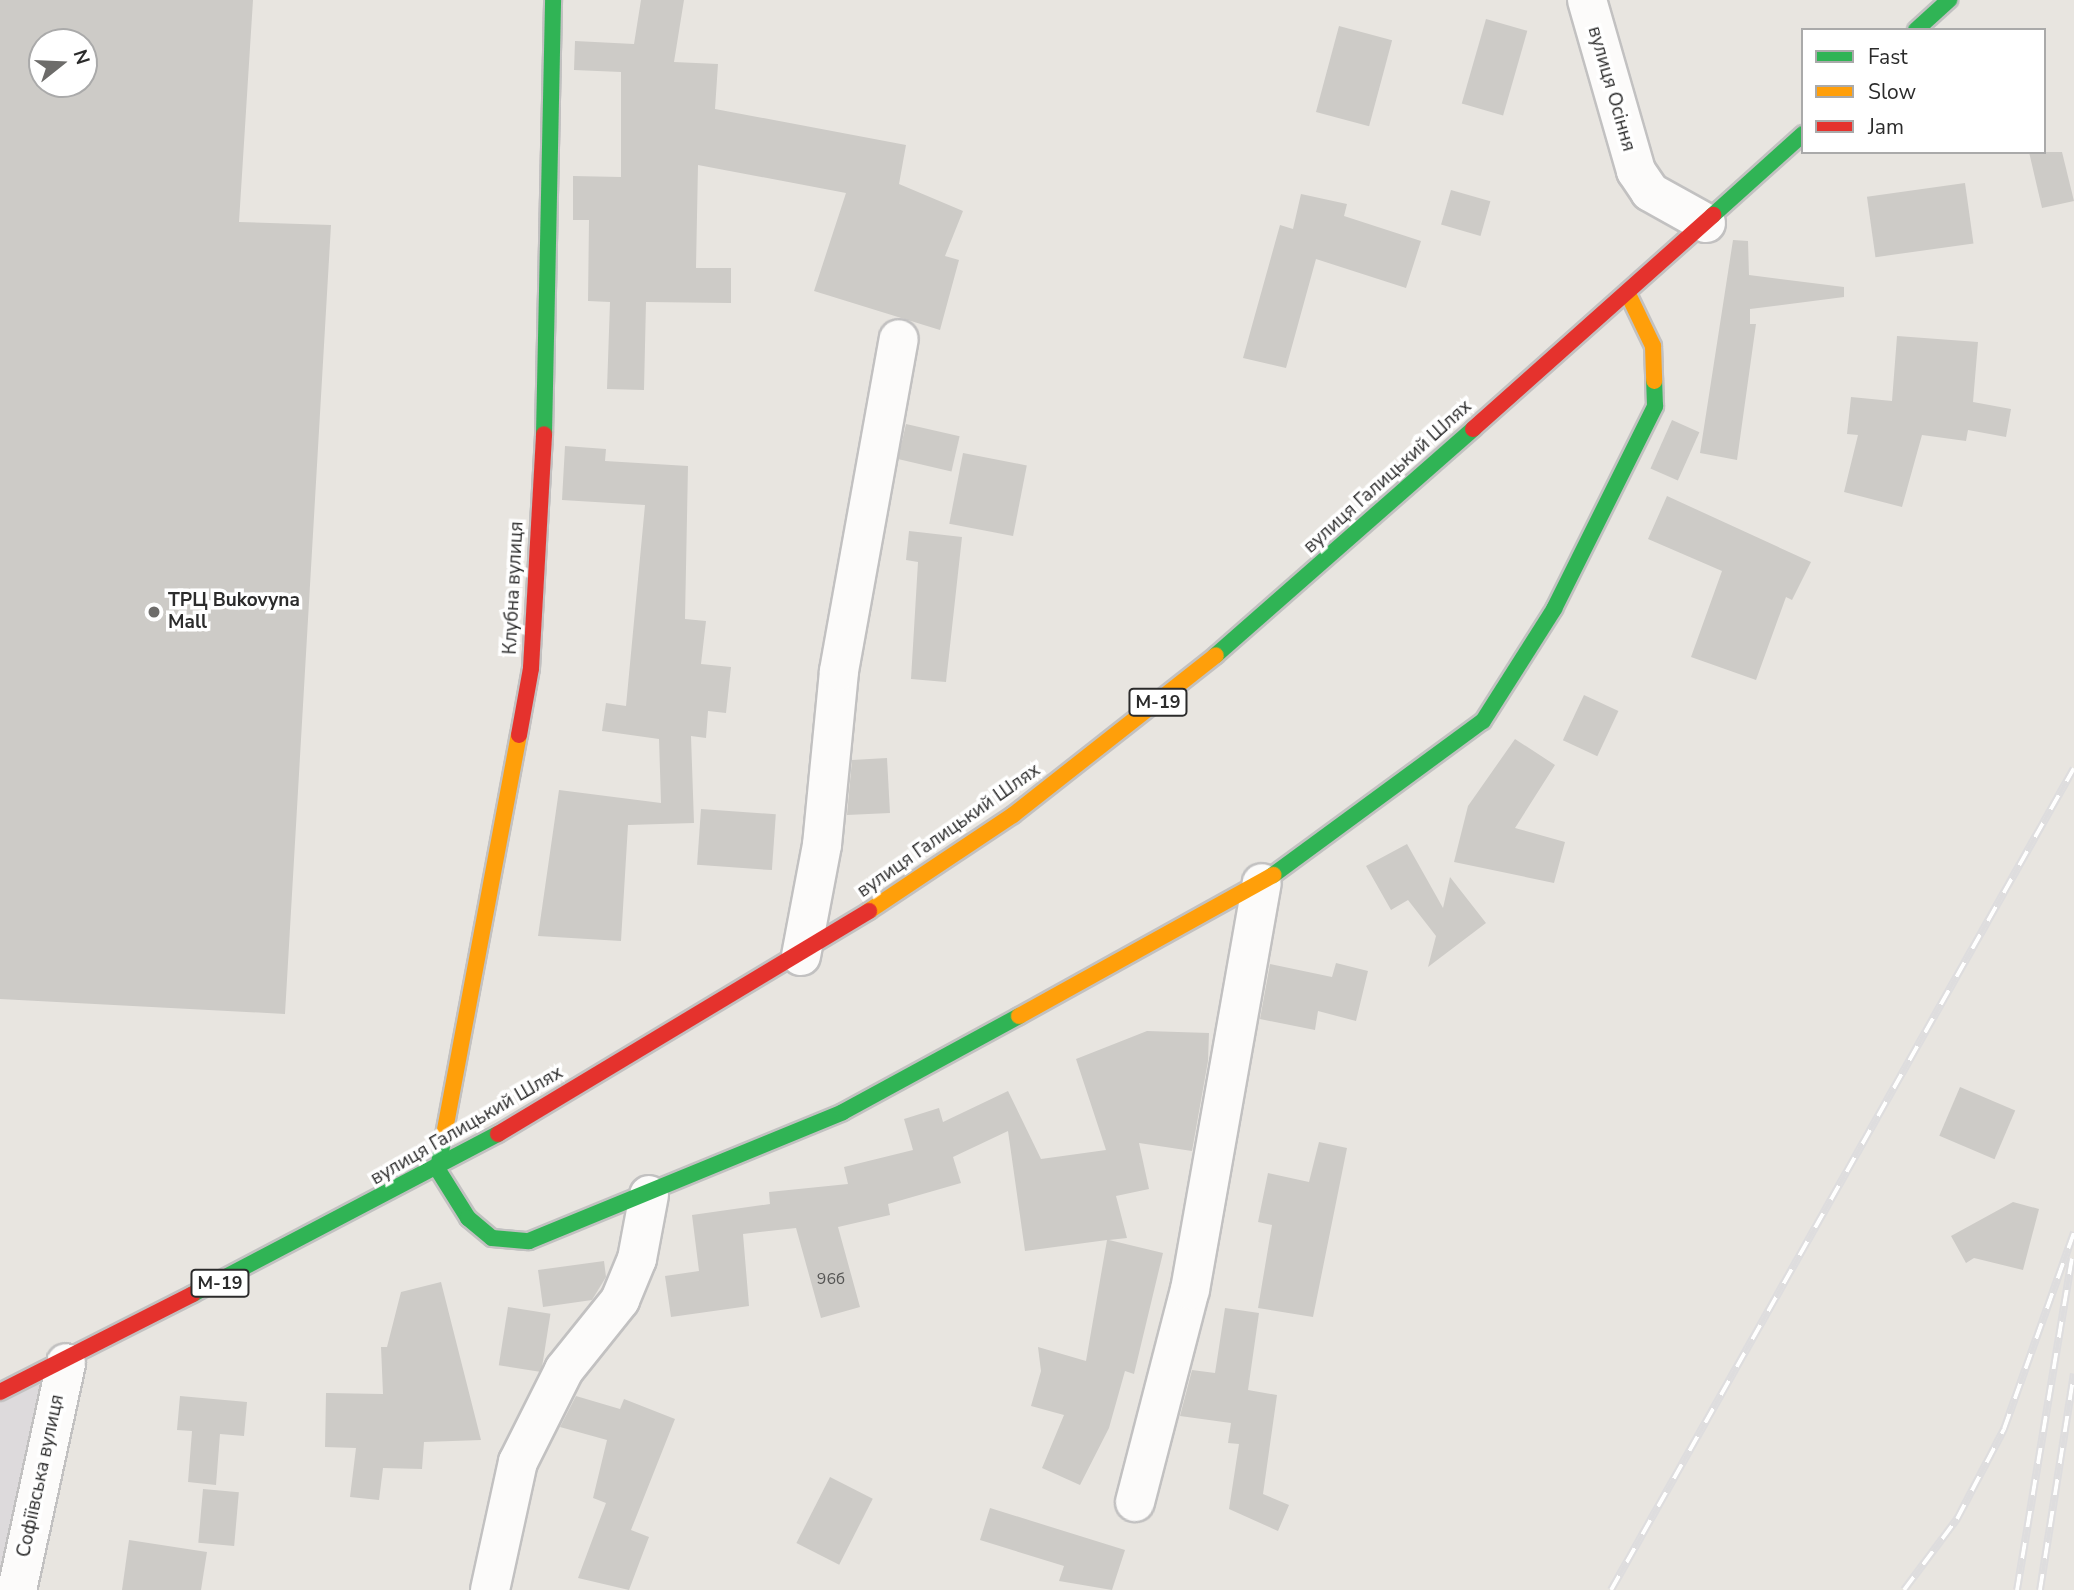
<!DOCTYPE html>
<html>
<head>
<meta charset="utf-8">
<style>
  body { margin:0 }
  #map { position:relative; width:2074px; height:1590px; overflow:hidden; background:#e8e5e0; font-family:"Nunito Sans",sans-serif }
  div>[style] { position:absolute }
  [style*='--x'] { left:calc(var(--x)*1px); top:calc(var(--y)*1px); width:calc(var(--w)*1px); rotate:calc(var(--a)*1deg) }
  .industrial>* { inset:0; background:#dddadc }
  .building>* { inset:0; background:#cdcbc7; transform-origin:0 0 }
  .roads { filter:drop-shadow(2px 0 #c2c1c1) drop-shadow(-2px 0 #c2c1c1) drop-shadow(0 2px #c2c1c1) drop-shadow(0 -2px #c2c1c1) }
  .street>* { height:38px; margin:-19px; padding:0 19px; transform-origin:19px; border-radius:19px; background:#fcfbfa }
  .fast>* { height:16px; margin:-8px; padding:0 8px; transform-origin:8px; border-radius:8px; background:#30b455 }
  .slow>* { height:16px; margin:-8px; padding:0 8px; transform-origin:8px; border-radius:8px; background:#ff9f0a }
  .jam>* { height:16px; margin:-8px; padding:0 8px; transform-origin:8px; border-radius:8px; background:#e5322d }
  .rail>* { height:8px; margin-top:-4px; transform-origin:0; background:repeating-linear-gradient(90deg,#fff 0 16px,#deddde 0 32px); box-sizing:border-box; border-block:2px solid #deddde }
  .dots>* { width:19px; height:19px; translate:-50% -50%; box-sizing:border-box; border:4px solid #fff; border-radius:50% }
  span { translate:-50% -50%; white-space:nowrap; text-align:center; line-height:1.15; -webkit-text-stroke:7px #fff; paint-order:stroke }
  .number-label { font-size:16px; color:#555554 }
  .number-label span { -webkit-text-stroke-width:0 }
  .shield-label span { padding:2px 5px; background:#fff; border:2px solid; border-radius:5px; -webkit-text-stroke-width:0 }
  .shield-label { font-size:18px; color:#2b2b2b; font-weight:700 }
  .street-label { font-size:19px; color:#2b2b2b }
  .poi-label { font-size:19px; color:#2b2b2b; font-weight:700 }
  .left { translate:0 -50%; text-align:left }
  .legend { position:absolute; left:1801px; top:28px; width:245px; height:126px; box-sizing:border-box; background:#fff; border:2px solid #aaa; margin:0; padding:9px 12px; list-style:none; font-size:21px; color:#2b2b2b }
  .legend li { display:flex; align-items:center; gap:14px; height:35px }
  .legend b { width:35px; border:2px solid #aaa }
  .north { position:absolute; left:28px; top:28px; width:70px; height:70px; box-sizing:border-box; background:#fff; border:2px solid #aaa; border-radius:50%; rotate:72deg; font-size:19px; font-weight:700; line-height:28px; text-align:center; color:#2b2b2b }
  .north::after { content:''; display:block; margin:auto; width:24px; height:32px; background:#6d6c6a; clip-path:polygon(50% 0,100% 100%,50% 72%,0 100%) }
</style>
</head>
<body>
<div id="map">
  <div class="industrial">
    <div style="clip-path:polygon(75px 1346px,0 1590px,0 1381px)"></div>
  </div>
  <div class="building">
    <div style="clip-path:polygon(evenodd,0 0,253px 0,239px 222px,331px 225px,285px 1014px,0 999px,0 0,42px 42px,84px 42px,84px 84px,42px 84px,42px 42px)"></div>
    <div style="clip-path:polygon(641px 0,684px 0,674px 62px,718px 64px,715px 109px,906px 145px,899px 184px,963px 211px,945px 256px,959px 260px,940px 330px,814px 291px,846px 193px,698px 165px,696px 268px,731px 268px,731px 303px,646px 302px,644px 390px,607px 389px,610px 302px,588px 301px,589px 220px,573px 220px,573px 176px,621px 177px,621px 72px,574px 70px,575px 41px,634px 44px)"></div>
    <div style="left:1486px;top:19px;width:43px;height:88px;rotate:16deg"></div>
    <div style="left:1339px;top:26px;width:55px;height:89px;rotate:15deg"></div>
    <div style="clip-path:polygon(2029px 152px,2062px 152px,2074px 201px,2042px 208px)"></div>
    <div style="left:1965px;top:183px;width:61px;height:99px;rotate:82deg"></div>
    <div style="left:1451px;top:190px;width:41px;height:36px;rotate:16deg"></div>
    <div style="clip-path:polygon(1301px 194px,1347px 204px,1344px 216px,1421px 241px,1406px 288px,1316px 259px,1286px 368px,1243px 358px,1280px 225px,1293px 229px)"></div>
    <div style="clip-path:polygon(1733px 240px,1748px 241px,1749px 275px,1844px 287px,1844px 297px,1750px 309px,1750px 324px,1756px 324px,1737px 460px,1700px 453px)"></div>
    <div style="clip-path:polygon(1897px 336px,1978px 342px,1973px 402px,2011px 409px,2006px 437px,1968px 430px,1966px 441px,1922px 435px,1902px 507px,1844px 492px,1858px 435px,1847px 434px,1851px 397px,1892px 401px)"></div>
    <div style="left:1672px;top:420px;width:30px;height:53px;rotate:24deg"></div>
    <div style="left:906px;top:424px;width:55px;height:36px;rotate:13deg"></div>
    <div style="clip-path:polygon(565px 446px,606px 449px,605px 461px,688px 466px,685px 619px,706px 621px,701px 664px,731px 667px,726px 713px,708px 711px,706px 738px,691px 736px,694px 823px,628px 825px,621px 941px,538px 936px,559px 790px,661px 803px,659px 739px,602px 731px,606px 703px,626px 706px,645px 505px,562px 500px)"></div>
    <div style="left:963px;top:453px;width:65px;height:72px;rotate:11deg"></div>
    <div style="clip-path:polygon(1667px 496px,1811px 562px,1792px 600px,1786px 597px,1756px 680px,1691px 657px,1722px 571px,1648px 539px)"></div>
    <div style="clip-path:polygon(909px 531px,962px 537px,946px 682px,911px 679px,918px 562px,906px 560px)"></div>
    <div style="left:1584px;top:695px;width:38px;height:50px;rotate:25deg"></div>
    <div style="clip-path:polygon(1515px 739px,1555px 765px,1515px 828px,1565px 842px,1554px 883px,1454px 862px,1468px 806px)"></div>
    <div style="clip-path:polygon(887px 758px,890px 813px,847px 815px,852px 760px)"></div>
    <div style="left:701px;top:809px;width:75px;height:56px;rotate:4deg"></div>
    <div style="clip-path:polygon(1407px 844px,1443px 908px,1450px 877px,1486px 923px,1428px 967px,1436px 936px,1408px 900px,1391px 910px,1366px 866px)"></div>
    <div style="clip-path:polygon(1336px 963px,1368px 971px,1356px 1021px,1318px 1011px,1315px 1030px,1260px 1019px,1270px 964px,1332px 977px)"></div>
    <div style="clip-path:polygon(1147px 1031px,1209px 1033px,1208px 1061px,1192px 1151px,1139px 1143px,1149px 1189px,1116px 1196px,1127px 1238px,1109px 1240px,1163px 1253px,1134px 1374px,1125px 1371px,1109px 1428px,1080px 1485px,1042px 1468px,1064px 1415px,1031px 1406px,1041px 1371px,1038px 1347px,1086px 1361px,1107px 1240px,1025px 1251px,1008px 1131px,953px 1157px,961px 1183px,888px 1204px,890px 1215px,838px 1227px,860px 1307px,821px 1318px,796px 1228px,743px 1234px,749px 1306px,671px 1317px,665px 1276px,699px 1271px,692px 1215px,770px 1204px,769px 1192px,848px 1184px,844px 1167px,913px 1150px,904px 1119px,939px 1108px,943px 1122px,1008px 1091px,1041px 1159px,1106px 1150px,1076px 1059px)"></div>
    <div style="left:1960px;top:1087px;width:60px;height:53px;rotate:23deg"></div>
    <div style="clip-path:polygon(1319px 1142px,1347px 1148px,1313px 1317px,1258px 1308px,1272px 1225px,1258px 1222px,1268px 1173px,1309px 1182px)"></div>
    <div style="clip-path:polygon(2013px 1202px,2039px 1209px,2023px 1270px,1974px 1258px,1966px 1263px,1951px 1236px)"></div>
    <div style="clip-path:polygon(604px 1261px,606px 1277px,592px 1300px,543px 1307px,538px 1270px)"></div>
    <div style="clip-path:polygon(441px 1282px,481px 1440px,424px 1442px,422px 1469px,383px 1468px,379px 1500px,350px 1497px,356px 1448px,325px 1447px,326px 1393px,383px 1394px,381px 1347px,387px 1347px,401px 1292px)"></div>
    <div style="left:508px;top:1307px;width:43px;height:59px;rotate:9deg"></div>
    <div style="clip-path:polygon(1225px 1308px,1259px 1313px,1248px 1390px,1277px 1395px,1263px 1494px,1289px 1505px,1278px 1531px,1229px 1509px,1239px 1444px,1228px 1443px,1231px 1423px,1180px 1416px,1192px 1370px,1215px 1373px)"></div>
    <div style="clip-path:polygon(180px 1396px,247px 1402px,244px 1436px,220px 1434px,216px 1485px,188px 1482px,192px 1431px,177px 1430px)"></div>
    <div style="clip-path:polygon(576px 1396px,620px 1409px,624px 1399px,675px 1419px,631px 1530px,649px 1537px,629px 1590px,578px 1578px,606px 1503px,593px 1498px,607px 1440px,560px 1427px)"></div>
    <div style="left:830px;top:1477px;width:48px;height:74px;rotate:27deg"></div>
    <div style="left:203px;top:1489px;width:36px;height:54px;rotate:5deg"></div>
    <div style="clip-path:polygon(990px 1508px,1125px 1550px,1112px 1590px,1059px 1581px,1064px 1566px,980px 1540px)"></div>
    <div style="clip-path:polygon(129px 1540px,207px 1552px,201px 1590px,122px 1590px)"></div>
  </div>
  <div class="roads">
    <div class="street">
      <div style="--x:1587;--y:0;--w:178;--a:74"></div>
      <div style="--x:1636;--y:171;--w:25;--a:56"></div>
      <div style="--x:1650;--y:192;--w:64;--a:29"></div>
      <div style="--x:801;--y:956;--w:113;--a:-79.3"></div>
      <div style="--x:822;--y:845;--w:175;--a:-84.4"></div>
      <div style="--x:839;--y:671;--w:337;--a:-79.8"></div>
      <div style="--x:1135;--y:1502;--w:219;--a:-75.5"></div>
      <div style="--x:1190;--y:1290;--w:413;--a:-80"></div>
      <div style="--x:17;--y:1590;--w:232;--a:-77.8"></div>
      <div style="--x:490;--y:1590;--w:131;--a:-77.7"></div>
      <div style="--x:518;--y:1462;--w:103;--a:-63.4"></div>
      <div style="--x:564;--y:1370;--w:90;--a:-51.3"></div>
      <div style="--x:620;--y:1300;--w:44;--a:-67.5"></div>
      <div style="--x:637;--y:1259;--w:65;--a:-79.4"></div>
    </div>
    <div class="fast">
      <div style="--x:1916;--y:30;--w:45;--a:-42.3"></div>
      <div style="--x:1713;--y:215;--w:121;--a:-42"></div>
      <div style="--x:544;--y:434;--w:434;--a:-88.8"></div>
      <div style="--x:1216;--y:655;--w:342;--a:-41.3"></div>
      <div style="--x:1273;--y:875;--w:260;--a:-36.3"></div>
      <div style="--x:1483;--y:721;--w:133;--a:-57.6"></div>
      <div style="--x:1554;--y:609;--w:227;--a:-63.5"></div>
      <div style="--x:1655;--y:406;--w:25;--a:-92"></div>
      <div style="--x:444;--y:1135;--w:36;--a:100"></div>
      <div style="--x:438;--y:1170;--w:57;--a:58"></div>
      <div style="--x:468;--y:1218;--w:31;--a:40"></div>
      <div style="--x:492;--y:1238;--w:37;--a:5"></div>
      <div style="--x:529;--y:1241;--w:339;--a:-22.3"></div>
      <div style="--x:843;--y:1112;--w:200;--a:-28.6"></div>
      <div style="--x:193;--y:1294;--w:344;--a:-27.7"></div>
    </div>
    <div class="slow">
      <div style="--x:1628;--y:294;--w:58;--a:64.3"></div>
      <div style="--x:1653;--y:346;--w:35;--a:88"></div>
      <div style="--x:869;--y:911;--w:173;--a:-33.7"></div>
      <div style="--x:1013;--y:815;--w:258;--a:-38.2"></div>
      <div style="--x:1019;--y:1016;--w:291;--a:-29"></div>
      <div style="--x:444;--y:1135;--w:407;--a:-79.4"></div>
    </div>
    <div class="jam">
      <div style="--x:1473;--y:429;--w:322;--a:-41.7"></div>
      <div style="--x:519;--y:735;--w:68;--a:-79.8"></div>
      <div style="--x:531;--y:668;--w:234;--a:-86.8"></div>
      <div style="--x:498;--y:1134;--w:433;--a:-31"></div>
      <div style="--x:0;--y:1392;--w:216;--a:-26.9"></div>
    </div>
  </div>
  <div class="rail">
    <div style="--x:1611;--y:1590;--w:943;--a:-60.61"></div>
    <div style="--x:1904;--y:1590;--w:89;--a:-53.3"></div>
    <div style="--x:1957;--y:1519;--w:102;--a:-62.4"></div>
    <div style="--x:2004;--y:1429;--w:209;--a:-70.4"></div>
    <div style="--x:2017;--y:1590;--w:336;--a:-80.6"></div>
    <div style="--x:2040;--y:1590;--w:219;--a:-81.1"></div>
  </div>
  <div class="dots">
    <div style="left:154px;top:612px;background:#6d6c6a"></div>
  </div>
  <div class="number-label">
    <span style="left:831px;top:1279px">96б</span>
  </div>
  <div class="shield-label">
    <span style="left:1158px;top:702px">М-19</span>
    <span style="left:220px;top:1283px">М-19</span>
  </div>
  <div class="street-label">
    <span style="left:1611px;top:89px;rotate:74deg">вулиця Осіння</span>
    <span style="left:1388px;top:477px;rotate:-42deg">вулиця Галицький Шлях</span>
    <span style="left:514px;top:588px;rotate:-87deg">Клубна вулиця</span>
    <span style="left:949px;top:831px;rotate:-35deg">вулиця Галицький Шлях</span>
    <span style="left:467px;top:1126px;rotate:-30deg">вулиця Галицький Шлях</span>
    <span style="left:41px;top:1476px;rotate:-78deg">Софіївська вулиця</span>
  </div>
  <div class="poi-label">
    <span class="left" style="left:168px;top:612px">ТРЦ Bukovyna<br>Mall</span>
  </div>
  <ul class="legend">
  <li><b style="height:9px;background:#30b455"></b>Fast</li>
  <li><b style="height:9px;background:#ff9f0a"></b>Slow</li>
  <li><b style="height:9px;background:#e5322d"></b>Jam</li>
  </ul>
  <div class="north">N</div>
</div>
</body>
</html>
